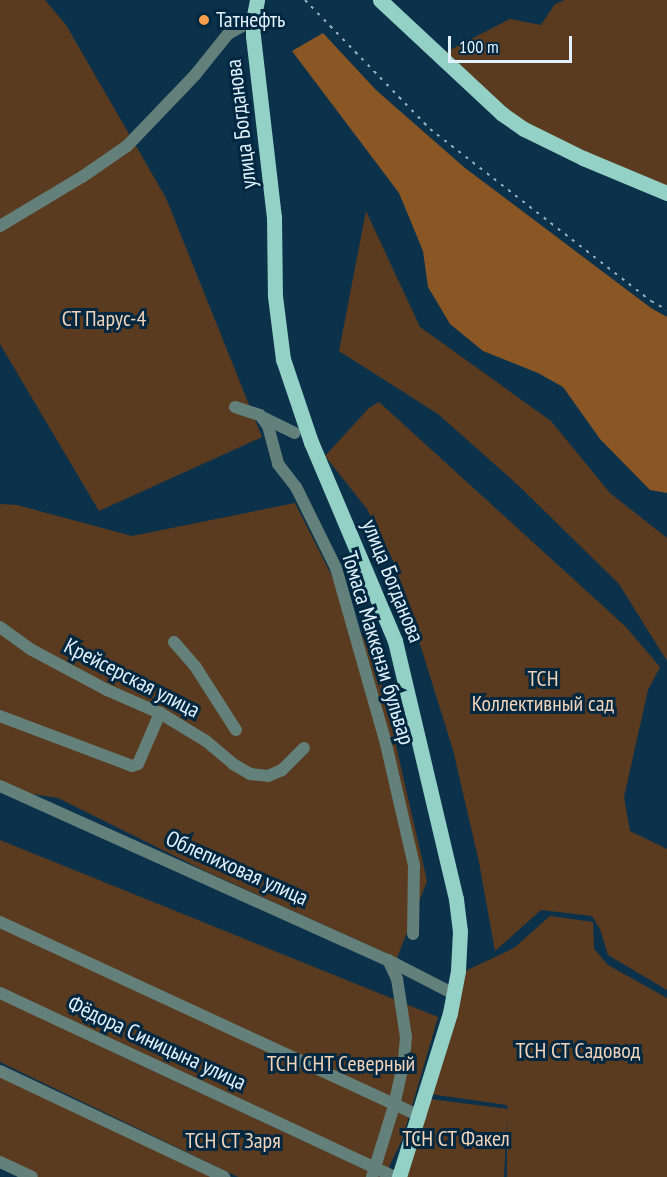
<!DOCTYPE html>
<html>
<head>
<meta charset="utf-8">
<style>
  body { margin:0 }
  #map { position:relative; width:667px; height:1177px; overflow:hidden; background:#0c324b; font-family:"PT Sans Narrow",sans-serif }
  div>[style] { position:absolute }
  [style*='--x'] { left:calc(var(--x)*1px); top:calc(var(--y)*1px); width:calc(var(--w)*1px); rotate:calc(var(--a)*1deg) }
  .green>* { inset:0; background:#5a3b1f }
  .forest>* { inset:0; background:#895624 }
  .minor>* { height:12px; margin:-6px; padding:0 6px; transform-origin:6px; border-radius:6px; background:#63807a }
  .major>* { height:15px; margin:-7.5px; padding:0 7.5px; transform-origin:7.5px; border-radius:7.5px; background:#93d1c6 }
  .rail>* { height:2px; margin-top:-1px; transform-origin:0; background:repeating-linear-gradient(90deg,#99b0c0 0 3px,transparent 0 9px) }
  .dots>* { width:16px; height:16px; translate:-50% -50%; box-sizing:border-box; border:3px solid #012840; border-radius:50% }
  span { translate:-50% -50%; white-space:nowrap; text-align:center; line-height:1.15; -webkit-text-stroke:6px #012840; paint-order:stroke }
  .poi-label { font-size:22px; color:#e2f1fd }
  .left { translate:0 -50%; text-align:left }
  .street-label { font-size:22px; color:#e2f1fd }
  .park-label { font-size:22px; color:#f3d4ba }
  .scale { position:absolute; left:448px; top:36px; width:124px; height:27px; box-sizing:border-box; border:3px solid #e2f1fd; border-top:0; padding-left:8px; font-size:18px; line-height:21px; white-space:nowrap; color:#e2f1fd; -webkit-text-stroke:4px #012840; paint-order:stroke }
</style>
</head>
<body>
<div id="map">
  <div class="green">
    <div style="clip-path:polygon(0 0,45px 0,66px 25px,166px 198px,262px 437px,99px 511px,0 344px)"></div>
    <div style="clip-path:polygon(565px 0,667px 0,667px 186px,583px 153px,505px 111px,446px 52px,510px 19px,541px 25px,555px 4px)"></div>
    <div style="clip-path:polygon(366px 211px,420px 327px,551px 421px,610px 493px,667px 538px,667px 661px,619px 584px,519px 486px,438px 414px,339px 351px)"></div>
    <div style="clip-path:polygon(379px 402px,625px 626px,660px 667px,648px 690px,624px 797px,630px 831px,667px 849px,667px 990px,608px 955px,600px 929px,592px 916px,541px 910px,495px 951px,479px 862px,453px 750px,395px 564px,367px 509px,325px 456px,369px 408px)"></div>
    <div style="clip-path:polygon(295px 503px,378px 667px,427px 881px,397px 958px,205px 871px,58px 798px,0 789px,0 504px,17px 505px,132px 536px)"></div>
    <div style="clip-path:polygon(0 840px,438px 1017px,402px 1140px,385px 1175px,0 989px)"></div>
    <div style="clip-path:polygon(550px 916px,593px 922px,594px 949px,608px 965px,667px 998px,667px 1177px,507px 1177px,507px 1119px,504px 1177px,404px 1177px,430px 1099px,508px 1109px,507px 1105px,430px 1094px,461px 973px,514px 948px)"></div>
    <div style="clip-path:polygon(0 997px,123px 1057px,381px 1177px,238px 1177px,0 1062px)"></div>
    <div style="clip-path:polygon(0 1067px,69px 1099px,232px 1177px,21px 1177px,0 1167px)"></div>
  </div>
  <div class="forest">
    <div style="clip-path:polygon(323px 33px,376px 90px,465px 168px,651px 308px,667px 317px,667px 493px,650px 490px,600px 439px,563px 387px,538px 373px,483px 351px,450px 324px,428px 287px,423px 251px,399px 193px,292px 51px)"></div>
  </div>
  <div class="minor">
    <div style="--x:0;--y:226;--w:96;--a:-30.9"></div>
    <div style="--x:82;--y:177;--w:55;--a:-34.6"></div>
    <div style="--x:127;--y:146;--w:98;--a:-46.2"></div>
    <div style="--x:195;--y:75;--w:53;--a:-51.2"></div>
    <div style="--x:228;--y:34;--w:29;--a:-29"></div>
    <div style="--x:235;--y:407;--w:26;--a:18"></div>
    <div style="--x:260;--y:415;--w:14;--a:54"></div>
    <div style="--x:268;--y:426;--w:39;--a:75"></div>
    <div style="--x:278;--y:464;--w:29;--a:52"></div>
    <div style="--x:296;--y:487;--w:90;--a:63.7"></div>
    <div style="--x:336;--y:568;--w:183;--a:74.1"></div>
    <div style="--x:386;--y:744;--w:124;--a:77"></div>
    <div style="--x:414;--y:865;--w:69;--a:90.8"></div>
    <div style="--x:264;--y:418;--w:34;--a:26"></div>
    <div style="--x:0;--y:627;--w:39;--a:36"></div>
    <div style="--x:32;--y:650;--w:85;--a:28.1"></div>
    <div style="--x:107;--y:690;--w:58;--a:23.5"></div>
    <div style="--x:160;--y:713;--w:54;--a:31.3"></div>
    <div style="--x:206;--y:741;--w:35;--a:40"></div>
    <div style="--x:233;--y:764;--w:20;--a:30"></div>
    <div style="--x:250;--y:774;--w:18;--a:6"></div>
    <div style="--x:268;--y:776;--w:15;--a:-23"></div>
    <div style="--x:282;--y:770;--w:31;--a:-45"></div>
    <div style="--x:174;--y:642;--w:32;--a:49"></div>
    <div style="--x:195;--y:666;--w:76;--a:57.4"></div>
    <div style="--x:0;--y:716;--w:141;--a:20.7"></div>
    <div style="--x:132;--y:766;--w:6;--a:-18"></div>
    <div style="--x:138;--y:764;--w:56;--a:-66.7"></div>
    <div style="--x:0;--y:786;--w:425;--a:24.2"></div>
    <div style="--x:388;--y:960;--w:74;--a:27.3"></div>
    <div style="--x:0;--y:922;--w:463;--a:24.8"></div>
    <div style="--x:0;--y:993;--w:436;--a:25"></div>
    <div style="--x:0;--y:1071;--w:248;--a:25.3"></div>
    <div style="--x:0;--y:1162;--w:35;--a:25"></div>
    <div style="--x:372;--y:1177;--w:74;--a:-72.8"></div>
    <div style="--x:394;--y:1106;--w:47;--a:-77.7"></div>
    <div style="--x:404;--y:1060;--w:23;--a:-85"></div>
    <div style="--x:406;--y:1037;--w:59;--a:-98.8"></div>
    <div style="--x:397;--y:979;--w:21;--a:-115"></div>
  </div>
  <div class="major">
    <div style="--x:257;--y:0;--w:20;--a:101"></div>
    <div style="--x:253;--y:20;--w:16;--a:90"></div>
    <div style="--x:253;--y:36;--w:182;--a:83.4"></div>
    <div style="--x:274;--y:217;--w:79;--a:89.3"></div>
    <div style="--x:275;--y:296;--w:64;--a:82.8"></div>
    <div style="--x:283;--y:359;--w:88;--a:71.4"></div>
    <div style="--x:311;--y:442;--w:216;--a:67.1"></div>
    <div style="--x:395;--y:641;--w:265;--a:76.7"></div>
    <div style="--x:456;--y:899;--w:32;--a:83"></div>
    <div style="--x:460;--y:931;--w:40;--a:92.9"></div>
    <div style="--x:458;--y:971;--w:43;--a:100.8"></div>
    <div style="--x:450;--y:1013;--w:172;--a:107.3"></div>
    <div style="--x:380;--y:0;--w:166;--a:43"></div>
    <div style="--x:501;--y:113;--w:28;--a:35"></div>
    <div style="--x:524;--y:129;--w:66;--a:26.2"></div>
    <div style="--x:583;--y:158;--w:91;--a:22.6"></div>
  </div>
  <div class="rail">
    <div style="--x:305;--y:0;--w:180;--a:45.9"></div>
    <div style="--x:430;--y:129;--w:280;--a:37.9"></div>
    <div style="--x:651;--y:301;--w:18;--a:29"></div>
  </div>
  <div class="dots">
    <div style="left:204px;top:20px;background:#f8a04b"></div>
  </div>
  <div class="poi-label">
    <span class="left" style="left:216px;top:20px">Татнефть</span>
  </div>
  <div class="street-label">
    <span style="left:241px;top:124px;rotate:-97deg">улица Богданова</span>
    <span style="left:393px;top:581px;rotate:68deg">улица Богданова</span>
    <span style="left:378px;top:648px;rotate:73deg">Томаса Маккензи бульвар</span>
    <span style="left:132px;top:678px;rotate:27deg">Крейсерская улица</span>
    <span style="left:237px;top:868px;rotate:24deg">Облепиховая улица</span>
    <span style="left:157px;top:1043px;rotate:25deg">Фёдора Синицына улица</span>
  </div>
  <div class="park-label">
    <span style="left:104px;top:319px">СТ Парус-4</span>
    <span style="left:543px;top:691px">ТСН<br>Коллективный сад</span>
    <span style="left:578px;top:1051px">ТСН СТ Садовод</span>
    <span style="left:341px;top:1064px">ТСН СНТ Северный</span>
    <span style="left:456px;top:1139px">ТСН СТ Факел</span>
    <span style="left:233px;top:1141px">ТСН СТ Заря</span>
  </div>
  <div class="scale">100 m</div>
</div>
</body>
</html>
